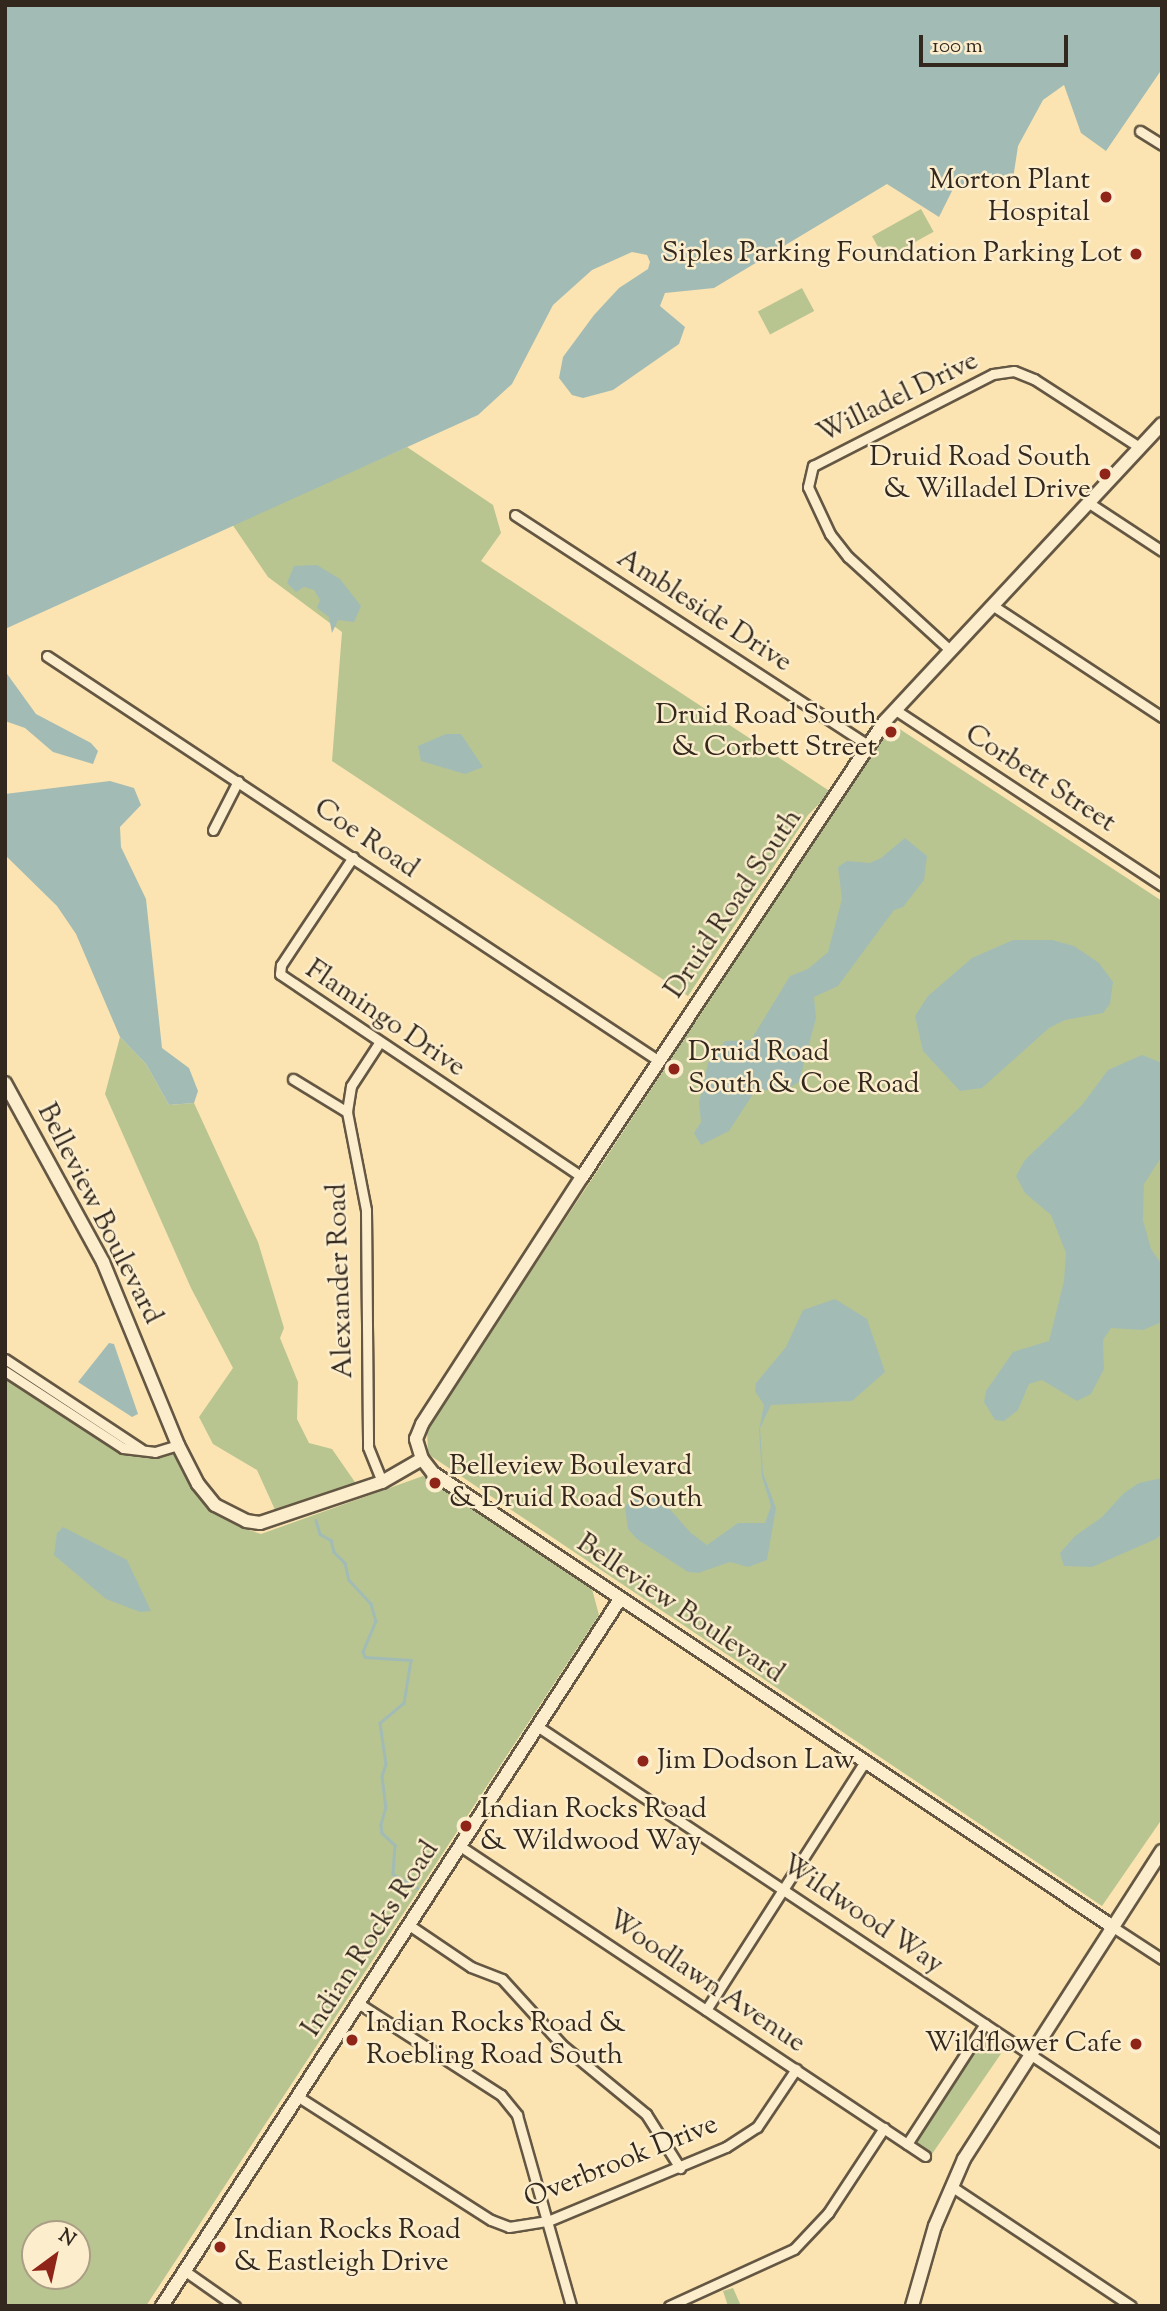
<!DOCTYPE html>
<html>
<head>
<meta charset="utf-8">
<style>
  body { margin:0 }
  #map { position:relative; width:1167px; height:2311px; overflow:hidden; background:#fbe4b1; font-family:"Sorts Mill Goudy",serif }
  div>[style] { position:absolute }
  [style*='--x'] { left:calc(var(--x)*1px); top:calc(var(--y)*1px); width:calc(var(--w)*1px); rotate:calc(var(--a)*1deg) }
  .green>* { inset:0; background:#b8c591; transform-origin:0 0 }
  .water>* { inset:0; background:#a2bcb5 }
  .stream>* { height:2.5px; margin:-1.25px; padding:0 1.25px; transform-origin:1.25px; border-radius:1.25px; background:#a2bcb5 }
  .roads { filter:drop-shadow(2px 0 #645743) drop-shadow(-2px 0 #645743) drop-shadow(0 2px #645743) drop-shadow(0 -2px #645743) }
  .street>* { height:9px; margin:-4.5px; padding:0 4.5px; transform-origin:4.5px; border-radius:4.5px; background:#fcedcc }
  .secondary>* { height:12px; margin:-6px; padding:0 6px; transform-origin:6px; border-radius:6px; background:#fcedcc }
  .dots>* { width:19px; height:19px; translate:-50% -50%; box-sizing:border-box; border:4px solid #fcedcc; border-radius:50% }
  span { translate:-50% -50%; white-space:nowrap; text-align:center; line-height:1.15; -webkit-text-stroke:5px #fcedcc; paint-order:stroke }
  .poi-label { font-size:28px; color:#32281e }
  .right { translate:-100% -50%; text-align:right }
  .left { translate:0 -50%; text-align:left }
  .street-label { font-size:28px; color:#32281e }
  .frame { position:absolute; inset:0; border:7px solid #32281e; pointer-events:none }
  .north { position:absolute; left:21px; top:2220px; width:70px; height:70px; box-sizing:border-box; background:#fcedcc; border:2px solid #ab9e86; border-radius:50%; rotate:33deg; font-size:19px; font-weight:700; line-height:28px; text-align:center; color:#32281e }
  .north::after { content:''; display:block; margin:auto; width:24px; height:32px; background:#8f2418; clip-path:polygon(50% 0,100% 100%,50% 72%,0 100%) }
  .scale { position:absolute; left:919px; top:35px; width:149px; height:32px; box-sizing:border-box; border:4px solid #32281e; border-top:0; padding-left:9px; font-size:21px; line-height:24px; white-space:nowrap; color:#32281e; -webkit-text-stroke:5px #fcedcc; paint-order:stroke }
</style>
</head>
<body>
<div id="map">
  <div class="green">
    <div style="left:921px;top:209px;width:26px;height:56px;rotate:61deg"></div>
    <div style="left:802px;top:288px;width:26px;height:50px;rotate:62deg"></div>
    <div style="clip-path:polygon(407px 447px,493px 505px,501px 533px,481px 561px,831px 792px,808px 815px,688px 996px,332px 761px,342px 632px,268px 577px,232px 524px)"></div>
    <div style="clip-path:polygon(892px 724px,1162px 901px,1162px 1819px,1102px 1906px,428px 1454px,427px 1429px)"></div>
    <div style="clip-path:polygon(120px 1037px,146px 1064px,169px 1105px,194px 1103px,258px 1242px,284px 1328px,280px 1338px,298px 1382px,297px 1419px,309px 1443px,332px 1449px,357px 1485px,276px 1512px,257px 1470px,213px 1444px,199px 1417px,233px 1368px,191px 1288px,105px 1094px)"></div>
    <div style="clip-path:polygon(evenodd,5px 1378px,125px 1454px,156px 1458px,175px 1452px,212px 1510px,243px 1526px,265px 1528px,249px 1530px,261px 1534px,423px 1476px,592px 1589px,599px 1615px,146px 2306px,5px 2306px,5px 1378px,35px 2234px,77px 2234px,77px 2276px,35px 2276px,35px 2234px)"></div>
    <div style="clip-path:polygon(991px 2034px,1007px 2045px,932px 2154px,916px 2143px,917px 2139px,982px 2037px)"></div>
    <div style="clip-path:polygon(733px 2288px,741px 2306px,728px 2306px,723px 2291px)"></div>
  </div>
  <div class="water">
    <div style="clip-path:polygon(5px 5px,1162px 5px,1162px 69px,1106px 151px,1081px 133px,1064px 85px,1043px 100px,1018px 146px,1013px 179px,985px 178px,953px 189px,939px 217px,887px 184px,714px 288px,665px 293px,660px 306px,685px 327px,679px 344px,613px 390px,583px 398px,572px 395px,559px 378px,563px 357px,594px 315px,619px 288px,648px 269px,650px 262px,647px 255px,632px 252px,592px 270px,553px 305px,512px 384px,478px 415px,5px 629px)"></div>
    <div style="clip-path:polygon(317px 565px,340px 579px,361px 606px,354px 622px,338px 620px,332px 633px,329px 617px,317px 608px,320px 600px,314px 590px,304px 587px,296px 592px,287px 583px,294px 566px)"></div>
    <div style="clip-path:polygon(5px 671px,36px 714px,91px 743px,98px 751px,93px 764px,53px 752px,25px 728px,5px 721px)"></div>
    <div style="clip-path:polygon(446px 734px,461px 734px,483px 767px,465px 774px,421px 761px,418px 746px)"></div>
    <div style="clip-path:polygon(110px 781px,134px 788px,141px 805px,120px 827px,121px 847px,146px 899px,162px 1048px,189px 1068px,198px 1091px,194px 1103px,169px 1105px,146px 1064px,120px 1037px,76px 934px,57px 906px,5px 855px,5px 794px)"></div>
    <div style="clip-path:polygon(905px 838px,927px 856px,924px 880px,903px 907px,894px 910px,838px 986px,814px 997px,816px 1018px,799px 1082px,787px 1089px,755px 1091px,729px 1131px,701px 1145px,694px 1133px,701px 1122px,699px 1103px,708px 1063px,725px 1041px,751px 1040px,790px 976px,808px 969px,828px 952px,842px 899px,838px 867px,847px 861px,870px 863px,881px 858px)"></div>
    <div style="clip-path:polygon(1013px 940px,1052px 940px,1074px 946px,1099px 963px,1113px 982px,1110px 1004px,1103px 1013px,1065px 1020px,1049px 1028px,982px 1088px,960px 1091px,923px 1051px,915px 1016px,928px 996px,972px 958px)"></div>
    <div style="clip-path:polygon(1142px 1055px,1162px 1063px,1162px 1156px,1144px 1184px,1143px 1220px,1151px 1249px,1162px 1265px,1162px 1322px,1143px 1330px,1111px 1328px,1103px 1340px,1104px 1369px,1091px 1394px,1077px 1401px,1042px 1380px,1029px 1384px,1018px 1410px,1004px 1421px,995px 1420px,984px 1402px,986px 1391px,1013px 1352px,1049px 1341px,1064px 1281px,1066px 1253px,1051px 1215px,1025px 1193px,1016px 1176px,1025px 1160px,1082px 1105px,1108px 1070px)"></div>
    <div style="clip-path:polygon(835px 1299px,867px 1319px,885px 1372px,852px 1401px,771px 1405px,760px 1428px,763px 1473px,776px 1508px,767px 1560px,748px 1567px,730px 1562px,698px 1573px,688px 1572px,637px 1539px,628px 1529px,625px 1507px,638px 1491px,657px 1495px,691px 1533px,707px 1545px,738px 1523px,765px 1523px,771px 1506px,762px 1477px,759px 1430px,764px 1405px,755px 1391px,756px 1383px,786px 1347px,803px 1310px)"></div>
    <div style="clip-path:polygon(109px 1343px,114px 1344px,138px 1414px,132px 1417px,78px 1382px)"></div>
    <div style="clip-path:polygon(1162px 1478px,1162px 1534px,1156px 1539px,1092px 1567px,1064px 1566px,1060px 1553px,1075px 1536px,1102px 1517px,1124px 1493px,1139px 1483px)"></div>
    <div style="clip-path:polygon(63px 1527px,127px 1560px,151px 1611px,140px 1612px,106px 1599px,54px 1555px,57px 1533px)"></div>
  </div>
  <div class="stream">
    <div style="--x:316;--y:1520;--w:15;--a:74"></div>
    <div style="--x:320;--y:1534;--w:13;--a:29"></div>
    <div style="--x:331;--y:1540;--w:12;--a:76"></div>
    <div style="--x:334;--y:1552;--w:16;--a:45"></div>
    <div style="--x:345;--y:1563;--w:17;--a:77"></div>
    <div style="--x:349;--y:1580;--w:33;--a:47"></div>
    <div style="--x:371;--y:1604;--w:18;--a:74"></div>
    <div style="--x:376;--y:1621;--w:33;--a:113"></div>
    <div style="--x:363;--y:1651;--w:6;--a:72"></div>
    <div style="--x:365;--y:1657;--w:46;--a:3.7"></div>
    <div style="--x:411;--y:1660;--w:44;--a:99.2"></div>
    <div style="--x:404;--y:1703;--w:31;--a:140"></div>
    <div style="--x:380;--y:1723;--w:41;--a:81.7"></div>
    <div style="--x:386;--y:1764;--w:13;--a:108"></div>
    <div style="--x:382;--y:1776;--w:31;--a:83"></div>
    <div style="--x:386;--y:1807;--w:19;--a:106"></div>
    <div style="--x:381;--y:1825;--w:8;--a:83"></div>
    <div style="--x:382;--y:1833;--w:18;--a:43"></div>
    <div style="--x:395;--y:1845;--w:29;--a:94"></div>
    <div style="--x:393;--y:1874;--w:28;--a:30"></div>
  </div>
  <div class="roads">
    <div class="street">
      <div style="--x:1140;--y:131;--w:26;--a:32"></div>
      <div style="--x:1089;--y:503;--w:87;--a:33.3"></div>
      <div style="--x:515;--y:515;--w:423;--a:33.1"></div>
      <div style="--x:992;--y:605;--w:204;--a:33.4"></div>
      <div style="--x:950;--y:650;--w:138;--a:-137.6"></div>
      <div style="--x:848;--y:557;--w:29;--a:-128"></div>
      <div style="--x:830;--y:534;--w:52;--a:-115.1"></div>
      <div style="--x:808;--y:487;--w:22;--a:-77"></div>
      <div style="--x:813;--y:466;--w:202;--a:-27.1"></div>
      <div style="--x:993;--y:374;--w:21;--a:-8"></div>
      <div style="--x:1014;--y:371;--w:22;--a:22"></div>
      <div style="--x:1034;--y:379;--w:125;--a:32.9"></div>
      <div style="--x:47;--y:656;--w:734;--a:33.5"></div>
      <div style="--x:894;--y:709;--w:321;--a:33.4"></div>
      <div style="--x:213;--y:830;--w:55;--a:-63"></div>
      <div style="--x:353;--y:857;--w:130;--a:123.7"></div>
      <div style="--x:281;--y:965;--w:9;--a:96"></div>
      <div style="--x:280;--y:974;--w:364;--a:33.9"></div>
      <div style="--x:379;--y:1043;--w:51;--a:123.1"></div>
      <div style="--x:351;--y:1086;--w:26;--a:99"></div>
      <div style="--x:347;--y:1112;--w:100;--a:79"></div>
      <div style="--x:366;--y:1210;--w:237;--a:89.5"></div>
      <div style="--x:368;--y:1447;--w:38;--a:68"></div>
      <div style="--x:293;--y:1079;--w:63;--a:31.4"></div>
      <div style="--x:5;--y:1359;--w:163;--a:33.5"></div>
      <div style="--x:5;--y:1371;--w:141;--a:33.1"></div>
      <div style="--x:123;--y:1448;--w:32;--a:7"></div>
      <div style="--x:155;--y:1452;--w:24;--a:-17"></div>
      <div style="--x:537;--y:1726;--w:751;--a:33.65"></div>
      <div style="--x:460;--y:1846;--w:559;--a:33.69"></div>
      <div style="--x:409;--y:1925;--w:75;--a:34.1"></div>
      <div style="--x:471;--y:1967;--w:33;--a:21"></div>
      <div style="--x:502;--y:1979;--w:89;--a:47.7"></div>
      <div style="--x:562;--y:2045;--w:109;--a:39.4"></div>
      <div style="--x:646;--y:2114;--w:64;--a:57.8"></div>
      <div style="--x:1113;--y:1927;--w:59;--a:33.1"></div>
      <div style="--x:358;--y:2003;--w:170;--a:32.8"></div>
      <div style="--x:501;--y:2095;--w:26;--a:51"></div>
      <div style="--x:517;--y:2115;--w:198;--a:74.2"></div>
      <div style="--x:706;--y:2010;--w:295;--a:-57.4"></div>
      <div style="--x:297;--y:2096;--w:230;--a:32.6"></div>
      <div style="--x:491;--y:2220;--w:19;--a:21"></div>
      <div style="--x:509;--y:2227;--w:39;--a:-9"></div>
      <div style="--x:548;--y:2221;--w:193;--a:-22.6"></div>
      <div style="--x:726;--y:2147;--w:37;--a:-33"></div>
      <div style="--x:757;--y:2127;--w:70;--a:-56.1"></div>
      <div style="--x:907;--y:2144;--w:143;--a:-57"></div>
      <div style="--x:951;--y:2186;--w:216;--a:33.7"></div>
      <div style="--x:185;--y:2271;--w:61;--a:35"></div>
      <div style="--x:669;--y:2306;--w:137;--a:-24.5"></div>
      <div style="--x:794;--y:2249;--w:50;--a:-46.6"></div>
      <div style="--x:828;--y:2213;--w:102;--a:-56.6"></div>
    </div>
    <div class="secondary">
      <div style="--x:5;--y:1083;--w:204;--a:61.3"></div>
      <div style="--x:103;--y:1262;--w:198;--a:67.7"></div>
      <div style="--x:178;--y:1445;--w:44;--a:62.9"></div>
      <div style="--x:198;--y:1484;--w:27;--a:51"></div>
      <div style="--x:215;--y:1505;--w:35;--a:27"></div>
      <div style="--x:246;--y:1521;--w:14;--a:8"></div>
      <div style="--x:260;--y:1523;--w:129;--a:-18.6"></div>
      <div style="--x:382;--y:1482;--w:46;--a:-29.9"></div>
      <div style="--x:1113;--y:1927;--w:818;--a:-146.27"></div>
      <div style="--x:433;--y:1473;--w:18;--a:-128"></div>
      <div style="--x:422;--y:1459;--w:21;--a:-107"></div>
      <div style="--x:416;--y:1439;--w:16;--a:-68"></div>
      <div style="--x:422;--y:1424;--w:294;--a:-57.1"></div>
      <div style="--x:582;--y:1177;--w:547;--a:-56.4"></div>
      <div style="--x:885;--y:721;--w:406;--a:-47"></div>
      <div style="--x:162;--y:2306;--w:842;--a:-57.06"></div>
      <div style="--x:912;--y:2306;--w:83;--a:-74"></div>
      <div style="--x:935;--y:2226;--w:73;--a:-66.6"></div>
      <div style="--x:964;--y:2159;--w:366;--a:-57.3"></div>
    </div>
  </div>
  <div class="dots">
    <div style="left:1106px;top:197px;background:#8f2418"></div>
    <div style="left:1136px;top:254px;background:#8f2418"></div>
    <div style="left:1105px;top:474px;background:#8f2418"></div>
    <div style="left:891px;top:732px;background:#8f2418"></div>
    <div style="left:674px;top:1069px;background:#8f2418"></div>
    <div style="left:435px;top:1483px;background:#8f2418"></div>
    <div style="left:643px;top:1761px;background:#8f2418"></div>
    <div style="left:466px;top:1826px;background:#8f2418"></div>
    <div style="left:352px;top:2040px;background:#8f2418"></div>
    <div style="left:1136px;top:2044px;background:#8f2418"></div>
    <div style="left:220px;top:2247px;background:#8f2418"></div>
  </div>
  <div class="poi-label">
    <span class="right" style="left:1090px;top:197px">Morton Plant<br>Hospital</span>
    <span class="right" style="left:1122px;top:254px">Siples Parking Foundation Parking Lot</span>
    <span class="right" style="left:1091px;top:474px">Druid Road South<br>&amp; Willadel Drive</span>
    <span class="right" style="left:877px;top:732px">Druid Road South<br>&amp; Corbett Street</span>
    <span class="left" style="left:688px;top:1069px">Druid Road<br>South &amp; Coe Road</span>
    <span class="left" style="left:449px;top:1483px">Belleview Boulevard<br>&amp; Druid Road South</span>
    <span class="left" style="left:657px;top:1761px">Jim Dodson Law</span>
    <span class="left" style="left:480px;top:1826px">Indian Rocks Road<br>&amp; Wildwood Way</span>
    <span class="left" style="left:366px;top:2040px">Indian Rocks Road &amp;<br>Roebling Road South</span>
    <span class="right" style="left:1122px;top:2044px">Wildflower Cafe</span>
    <span class="left" style="left:234px;top:2247px">Indian Rocks Road<br>&amp; Eastleigh Drive</span>
  </div>
  <div class="street-label">
    <span style="left:898px;top:398px;rotate:-26deg">Willadel Drive</span>
    <span style="left:704px;top:611px;rotate:33deg">Ambleside Drive</span>
    <span style="left:1040px;top:779px;rotate:33deg">Corbett Street</span>
    <span style="left:366px;top:839px;rotate:34deg">Coe Road</span>
    <span style="left:734px;top:904px;rotate:-56deg">Druid Road South</span>
    <span style="left:385px;top:1019px;rotate:34deg">Flamingo Drive</span>
    <span style="left:99px;top:1214px;rotate:63deg">Belleview Boulevard</span>
    <span style="left:341px;top:1281px;rotate:-92deg">Alexander Road</span>
    <span style="left:680px;top:1609px;rotate:34deg">Belleview Boulevard</span>
    <span style="left:862px;top:1915px;rotate:34deg">Wildwood Way</span>
    <span style="left:371px;top:1939px;rotate:-57deg">Indian Rocks Road</span>
    <span style="left:706px;top:1982px;rotate:34deg">Woodlawn Avenue</span>
    <span style="left:621px;top:2162px;rotate:-22deg">Overbrook Drive</span>
  </div>
  <div class="frame"></div>
  <div class="north">N</div>
  <div class="scale">100 m</div>
</div>
</body>
</html>
